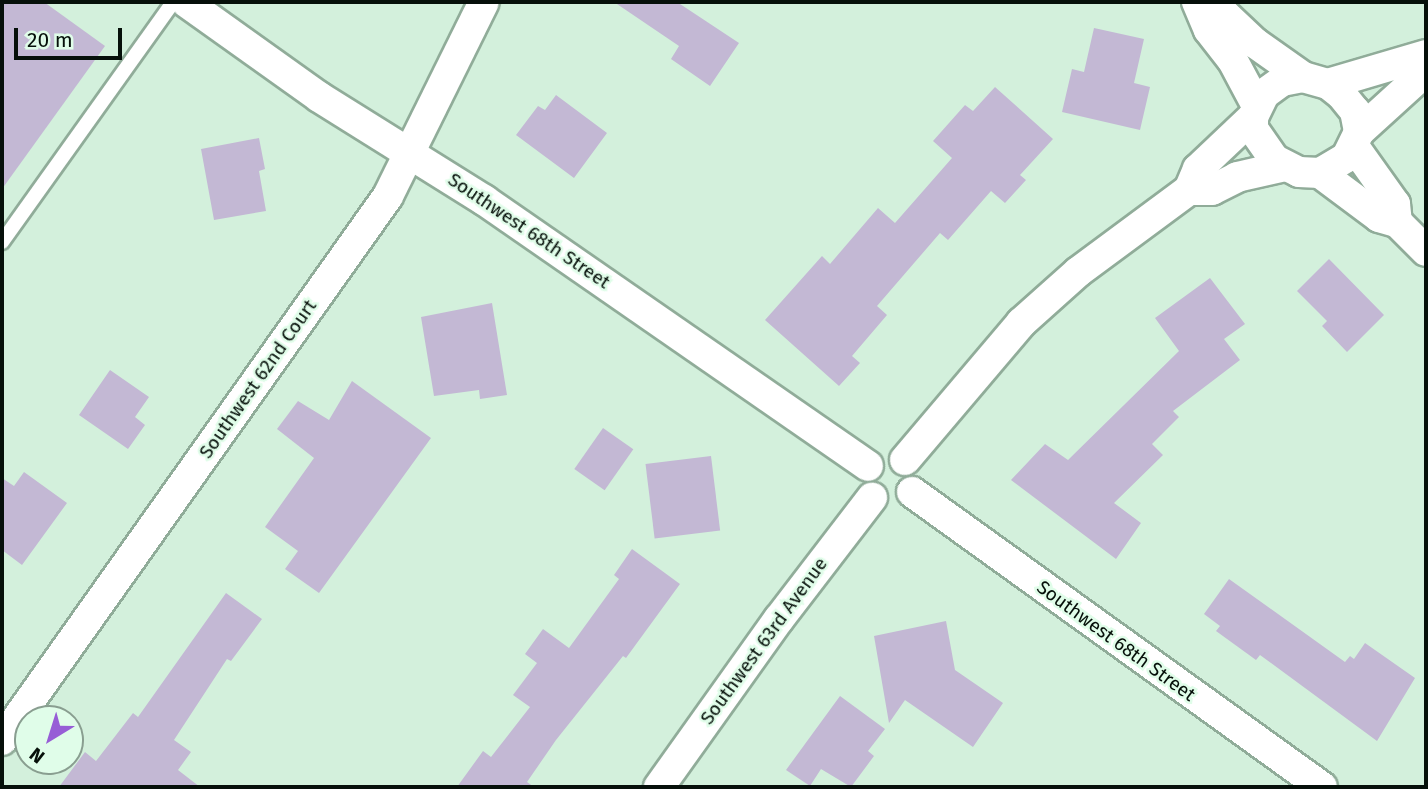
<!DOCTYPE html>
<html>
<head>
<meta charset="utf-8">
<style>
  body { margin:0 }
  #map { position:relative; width:1428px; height:789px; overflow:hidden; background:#d3f0dc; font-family:"Fira Sans",sans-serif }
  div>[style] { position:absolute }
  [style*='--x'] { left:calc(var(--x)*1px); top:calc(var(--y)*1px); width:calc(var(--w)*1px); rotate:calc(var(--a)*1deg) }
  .building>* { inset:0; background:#c3b8d4; transform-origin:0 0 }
  .roads { filter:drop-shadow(2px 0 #90ac99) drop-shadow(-2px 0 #90ac99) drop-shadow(0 2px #90ac99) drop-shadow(0 -2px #90ac99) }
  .lane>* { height:14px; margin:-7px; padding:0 7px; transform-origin:7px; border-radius:7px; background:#fff }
  .street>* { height:30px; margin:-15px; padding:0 15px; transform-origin:15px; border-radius:15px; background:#fff }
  span { translate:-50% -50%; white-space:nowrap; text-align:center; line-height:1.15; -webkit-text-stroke:5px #e0fde9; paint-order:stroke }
  .street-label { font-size:19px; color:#06100a }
  .frame { position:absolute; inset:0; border:4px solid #06100a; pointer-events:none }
  .north { position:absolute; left:14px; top:705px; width:70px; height:70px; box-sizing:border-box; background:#e0fde9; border:2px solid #899e90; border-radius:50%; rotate:218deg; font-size:19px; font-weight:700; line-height:28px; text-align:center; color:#06100a }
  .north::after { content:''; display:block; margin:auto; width:24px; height:32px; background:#975ed6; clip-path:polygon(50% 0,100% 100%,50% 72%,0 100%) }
  .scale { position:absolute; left:14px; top:28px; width:108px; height:32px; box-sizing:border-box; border:4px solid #06100a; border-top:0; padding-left:9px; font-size:21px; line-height:24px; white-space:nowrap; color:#06100a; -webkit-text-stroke:5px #e0fde9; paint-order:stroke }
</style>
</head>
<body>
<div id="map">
  <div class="building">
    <div style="clip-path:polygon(2px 2px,44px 2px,105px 46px,2px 189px)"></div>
    <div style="clip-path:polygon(614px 2px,677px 2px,739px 43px,710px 86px,671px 59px,679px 46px)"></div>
    <div style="clip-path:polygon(1094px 28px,1144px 39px,1134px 83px,1150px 87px,1140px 130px,1062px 112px,1072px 69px,1084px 72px)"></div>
    <div style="clip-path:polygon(995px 87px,1053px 139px,1020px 175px,1026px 180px,1005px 203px,991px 191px,948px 240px,940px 233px,877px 306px,887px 315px,852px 356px,860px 363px,839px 386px,765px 320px,822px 256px,830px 264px,878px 208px,895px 223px,952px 158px,933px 141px,965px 105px,973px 111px)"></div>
    <div style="clip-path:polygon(556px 95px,607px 133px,574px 178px,516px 135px,538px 106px,545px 110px)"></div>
    <div style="clip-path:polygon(259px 138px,265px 169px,259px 171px,266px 211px,214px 220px,201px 149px)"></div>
    <div style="clip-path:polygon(1329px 259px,1384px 315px,1347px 352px,1322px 326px,1327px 321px,1297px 291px)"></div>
    <div style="clip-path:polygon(1210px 278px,1245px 324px,1224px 339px,1240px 360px,1173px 411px,1179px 417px,1152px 444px,1163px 455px,1114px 503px,1141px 523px,1116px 559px,1011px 480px,1045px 444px,1068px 460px,1179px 351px,1155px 318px)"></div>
    <div style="clip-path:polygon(492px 303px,507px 395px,480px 399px,479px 390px,434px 396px,421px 317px)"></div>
    <div style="clip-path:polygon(110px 370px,149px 397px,135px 417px,145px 425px,128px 449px,79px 415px)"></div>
    <div style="clip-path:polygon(352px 381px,431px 438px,319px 593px,285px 569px,298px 551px,265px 527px,314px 458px,277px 429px,298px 401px,329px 420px)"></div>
    <div style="left:603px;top:428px;width:37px;height:50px;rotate:35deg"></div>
    <div style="left:711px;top:456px;width:75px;height:66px;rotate:83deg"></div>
    <div style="clip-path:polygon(24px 472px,67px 503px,22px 565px,2px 550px,2px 478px,14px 486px)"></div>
    <div style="clip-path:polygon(632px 549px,680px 584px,626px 658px,623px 656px,556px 740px,527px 782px,534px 787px,457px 787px,483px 751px,491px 757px,530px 707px,513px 695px,537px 663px,525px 654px,543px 629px,569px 648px,619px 579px,614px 575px)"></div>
    <div style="clip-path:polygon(1229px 579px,1345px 662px,1350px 656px,1354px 659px,1365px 643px,1415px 678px,1377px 741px,1260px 655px,1256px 660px,1216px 631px,1220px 626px,1204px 614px)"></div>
    <div style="clip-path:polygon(226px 593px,262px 619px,231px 661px,227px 659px,174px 740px,191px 752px,178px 770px,200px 787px,59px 787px,85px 752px,96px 761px,133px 713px,138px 717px)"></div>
    <div style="clip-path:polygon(946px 621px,955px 670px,1003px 703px,973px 747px,905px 700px,889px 723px,874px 636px)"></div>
    <div style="clip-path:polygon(840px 696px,885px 729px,868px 751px,874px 756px,851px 787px,821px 769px,810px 786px,786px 770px)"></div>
  </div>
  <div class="roads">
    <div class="lane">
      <div style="--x:2;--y:242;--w:295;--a:-54.5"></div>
    </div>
    <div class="street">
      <div style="--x:186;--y:2;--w:163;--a:35.5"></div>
      <div style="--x:319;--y:97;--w:195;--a:32"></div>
      <div style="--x:484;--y:200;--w:467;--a:34.7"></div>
      <div style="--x:1197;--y:2;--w:30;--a:67"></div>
      <div style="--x:1209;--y:30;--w:37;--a:52"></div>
      <div style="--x:1232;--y:59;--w:53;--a:62"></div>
      <div style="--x:1203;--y:8;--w:21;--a:14"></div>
      <div style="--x:1223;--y:13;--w:44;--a:43.2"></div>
      <div style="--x:1255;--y:43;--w:59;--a:35.3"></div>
      <div style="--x:1303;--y:77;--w:26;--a:16"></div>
      <div style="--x:1328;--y:84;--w:16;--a:38"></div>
      <div style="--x:1341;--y:94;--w:22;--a:51"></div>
      <div style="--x:1355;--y:111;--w:21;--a:79"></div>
      <div style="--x:1359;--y:132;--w:28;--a:116"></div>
      <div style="--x:1347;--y:157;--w:31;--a:149"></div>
      <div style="--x:1320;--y:173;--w:21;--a:-177"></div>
      <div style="--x:1299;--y:172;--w:28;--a:-153"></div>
      <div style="--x:1274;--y:159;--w:37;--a:-125"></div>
      <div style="--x:1253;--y:129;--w:12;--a:-90"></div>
      <div style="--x:1253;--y:117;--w:25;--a:-64"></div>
      <div style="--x:1264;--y:94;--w:22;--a:-36"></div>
      <div style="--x:1282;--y:81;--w:21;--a:-11"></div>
      <div style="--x:1328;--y:84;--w:102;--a:-16.5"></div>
      <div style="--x:1359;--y:132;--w:91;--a:-42.3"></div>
      <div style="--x:1355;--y:148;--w:69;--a:54.5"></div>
      <div style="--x:1395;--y:204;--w:18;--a:84"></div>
      <div style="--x:1320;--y:173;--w:74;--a:36.7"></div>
      <div style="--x:1379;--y:217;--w:19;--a:16"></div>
      <div style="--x:1397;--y:222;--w:41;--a:45"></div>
      <div style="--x:1189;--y:190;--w:23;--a:0"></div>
      <div style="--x:1212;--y:190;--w:28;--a:-27"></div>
      <div style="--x:1237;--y:177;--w:49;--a:-12.9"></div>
      <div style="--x:905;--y:460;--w:180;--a:-49.7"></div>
      <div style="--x:1021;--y:323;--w:76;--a:-41.8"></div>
      <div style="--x:1078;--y:272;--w:138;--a:-36.5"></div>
      <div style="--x:1189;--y:190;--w:23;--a:-67"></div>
      <div style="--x:1198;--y:169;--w:76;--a:-43.4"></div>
      <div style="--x:912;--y:492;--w:505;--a:35.74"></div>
      <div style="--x:2;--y:740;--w:667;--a:-54.64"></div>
      <div style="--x:388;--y:196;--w:216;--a:-63.7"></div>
      <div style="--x:659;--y:787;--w:206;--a:-54.5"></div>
      <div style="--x:779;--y:619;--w:153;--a:-52.5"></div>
    </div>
  </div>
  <div class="street-label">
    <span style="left:529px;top:231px;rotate:34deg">Southwest 68th Street</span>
    <span style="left:258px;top:379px;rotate:-55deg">Southwest 62nd Court</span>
    <span style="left:764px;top:641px;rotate:-54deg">Southwest 63rd Avenue</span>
    <span style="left:1116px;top:641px;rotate:36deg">Southwest 68th Street</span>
  </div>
  <div class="frame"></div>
  <div class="north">N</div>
  <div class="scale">20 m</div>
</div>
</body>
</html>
